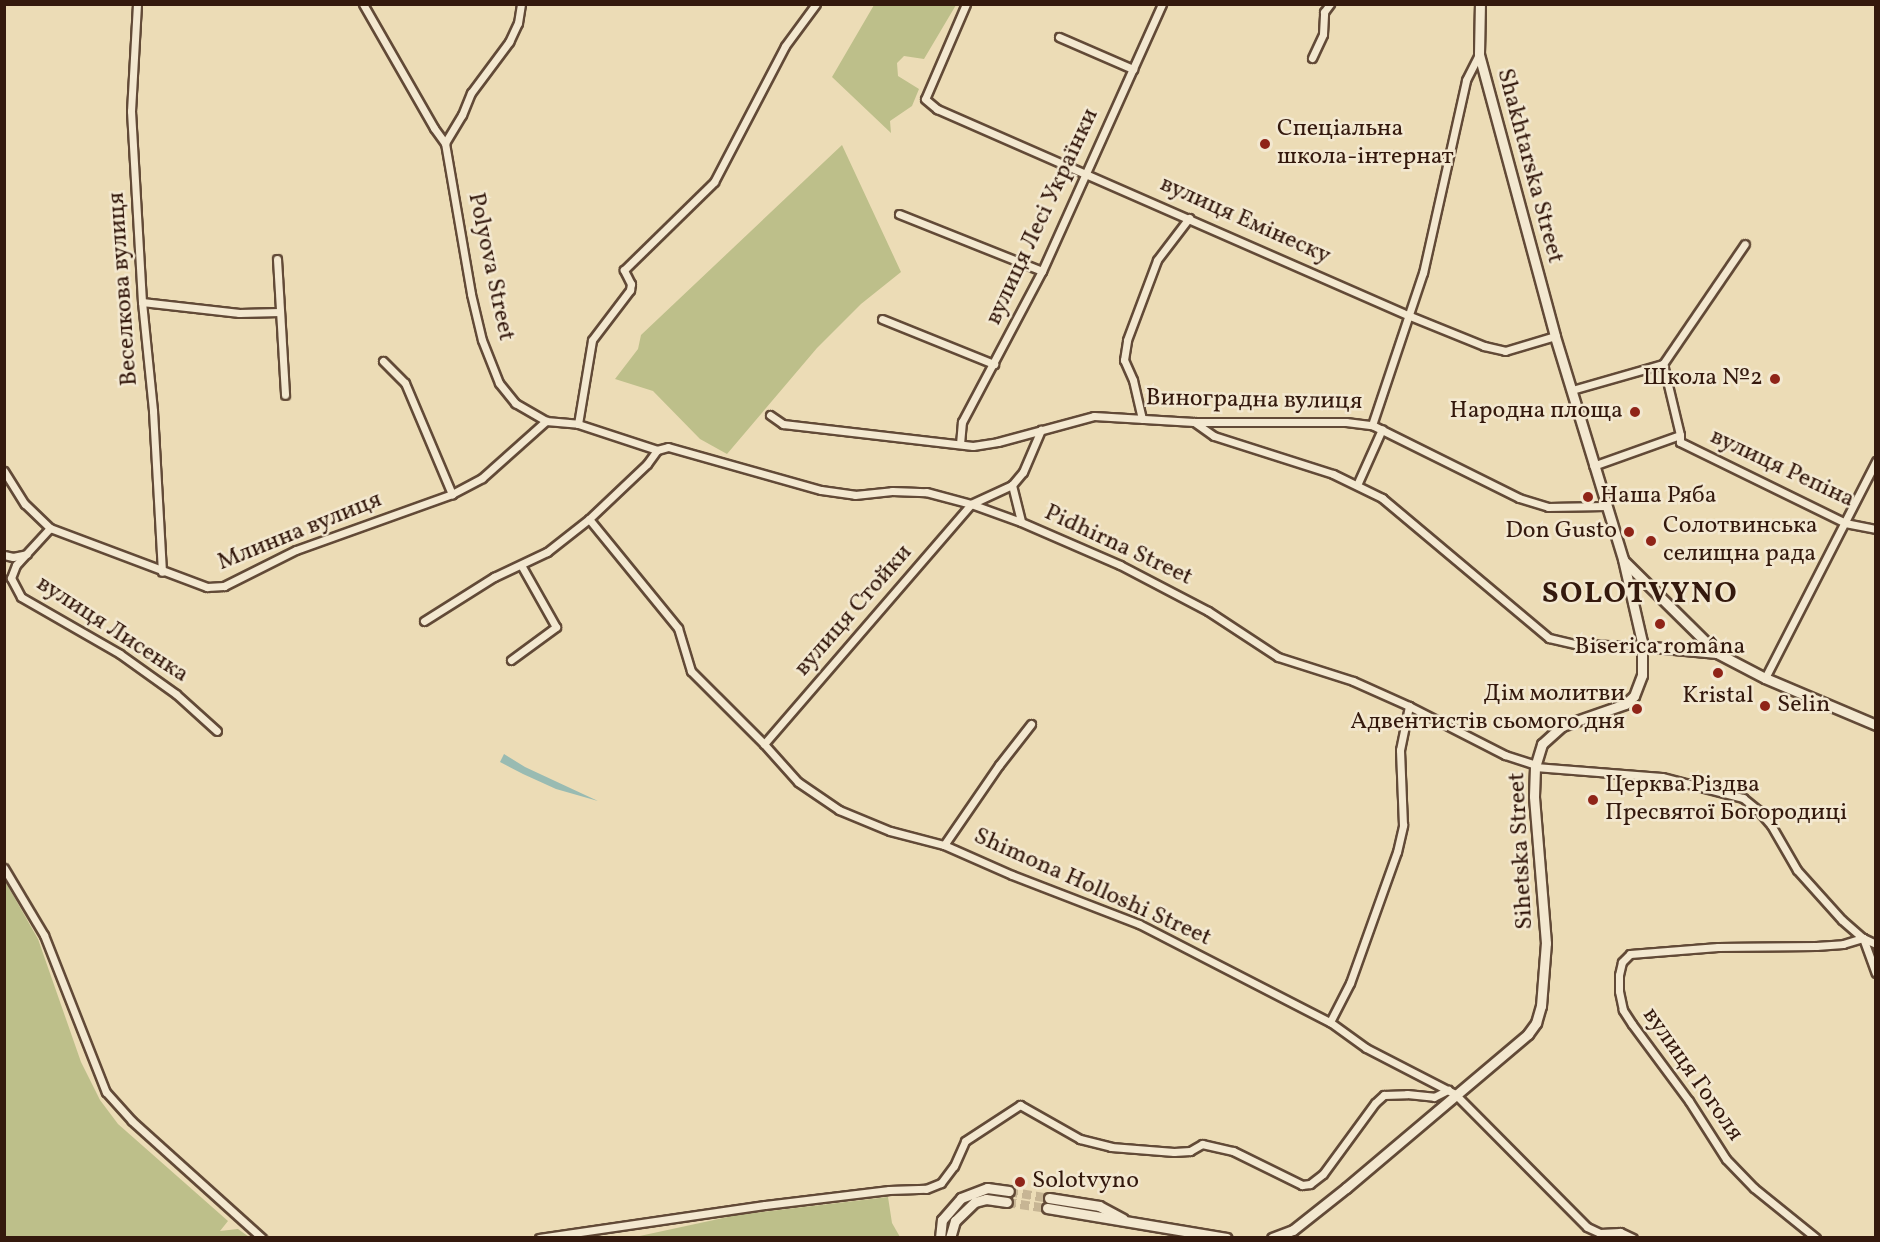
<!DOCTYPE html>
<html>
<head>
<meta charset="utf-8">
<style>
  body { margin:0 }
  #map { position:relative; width:1880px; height:1242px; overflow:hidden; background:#ecdcb6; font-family:Vollkorn,serif }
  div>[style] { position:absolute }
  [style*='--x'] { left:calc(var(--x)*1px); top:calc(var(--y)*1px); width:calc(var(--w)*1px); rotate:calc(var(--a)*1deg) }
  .green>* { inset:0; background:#bdbf8a }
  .water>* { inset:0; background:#99bbb2 }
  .secondary-tunnel>* { height:9px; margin-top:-4.5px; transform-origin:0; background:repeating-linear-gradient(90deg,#c7b594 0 9px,transparent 0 13.5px) }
  .roads { filter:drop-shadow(2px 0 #624a37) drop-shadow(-2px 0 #624a37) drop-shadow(0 2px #624a37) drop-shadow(0 -2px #624a37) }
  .street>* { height:7px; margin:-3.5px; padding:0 3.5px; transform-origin:3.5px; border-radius:3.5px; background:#f3e8d0 }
  .secondary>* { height:9px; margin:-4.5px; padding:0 4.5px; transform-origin:4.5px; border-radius:4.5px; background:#f3e8d0 }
  .dots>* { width:16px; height:16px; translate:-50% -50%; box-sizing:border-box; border:3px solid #f3e8d0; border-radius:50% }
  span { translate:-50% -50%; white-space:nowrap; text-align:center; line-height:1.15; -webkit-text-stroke:5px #f3e8d0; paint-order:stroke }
  .poi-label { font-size:24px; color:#34190d }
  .left { translate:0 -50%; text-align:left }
  .right { translate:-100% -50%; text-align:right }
  .street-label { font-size:24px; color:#34190d }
  .district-label { font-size:30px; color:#34190d; font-weight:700; letter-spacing:1.5px }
  .frame { position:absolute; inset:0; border:6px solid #34190d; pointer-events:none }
</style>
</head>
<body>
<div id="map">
  <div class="green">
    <div style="clip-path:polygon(874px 5px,956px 5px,924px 59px,904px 56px,897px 63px,898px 76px,919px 89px,912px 106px,890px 121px,891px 133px,832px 77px)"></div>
    <div style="clip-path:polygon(842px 145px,901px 272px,861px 304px,817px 348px,727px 454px,700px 439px,653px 391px,615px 379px,638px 349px,641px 335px)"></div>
    <div style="clip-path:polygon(5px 881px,38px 939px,81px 1062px,100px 1100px,118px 1124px,228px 1221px,220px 1231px,238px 1229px,249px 1237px,5px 1237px)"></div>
    <div style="clip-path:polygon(888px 1197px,892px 1223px,900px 1237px,635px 1237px,737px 1215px)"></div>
  </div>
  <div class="water">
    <div style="clip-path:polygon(504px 754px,525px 767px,598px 801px,556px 789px,523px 774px,500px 762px)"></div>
  </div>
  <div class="secondary-tunnel">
    <div style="--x:1009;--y:1191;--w:41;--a:9.9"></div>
    <div style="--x:1007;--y:1202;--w:40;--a:8.5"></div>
  </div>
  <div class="roads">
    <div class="street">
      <div style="--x:137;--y:4;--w:107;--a:93.2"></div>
      <div style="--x:131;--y:111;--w:191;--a:86.7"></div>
      <div style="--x:142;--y:302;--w:110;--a:84.2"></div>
      <div style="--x:153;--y:411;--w:161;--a:86.8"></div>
      <div style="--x:363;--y:4;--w:143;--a:60.2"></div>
      <div style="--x:434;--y:128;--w:19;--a:54"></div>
      <div style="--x:445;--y:143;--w:153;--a:80.2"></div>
      <div style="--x:471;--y:294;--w:47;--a:76.6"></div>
      <div style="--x:482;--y:340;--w:46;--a:68.4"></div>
      <div style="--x:499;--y:383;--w:26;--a:51"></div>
      <div style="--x:515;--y:403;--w:36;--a:30"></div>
      <div style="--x:546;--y:421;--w:32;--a:5"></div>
      <div style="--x:578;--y:424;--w:83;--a:18.2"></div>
      <div style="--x:966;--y:4;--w:103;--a:113.3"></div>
      <div style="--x:925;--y:99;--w:16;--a:40"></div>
      <div style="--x:937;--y:109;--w:516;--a:23.64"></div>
      <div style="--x:1410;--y:316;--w:80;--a:22.1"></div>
      <div style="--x:1484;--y:346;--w:22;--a:13"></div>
      <div style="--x:1505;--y:351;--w:52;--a:-16.7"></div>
      <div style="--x:1059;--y:37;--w:81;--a:23.4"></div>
      <div style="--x:1312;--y:58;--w:26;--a:-65"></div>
      <div style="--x:1323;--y:34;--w:22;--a:-87"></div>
      <div style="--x:1324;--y:12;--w:10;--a:-53"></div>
      <div style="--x:445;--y:143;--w:33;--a:-59"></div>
      <div style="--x:462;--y:115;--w:24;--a:-68"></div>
      <div style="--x:471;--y:93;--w:64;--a:-53.3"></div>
      <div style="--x:509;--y:42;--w:21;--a:-65"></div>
      <div style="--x:518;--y:23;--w:19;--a:-81"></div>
      <div style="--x:899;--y:214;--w:154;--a:21.7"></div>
      <div style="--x:277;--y:259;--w:136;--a:86.6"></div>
      <div style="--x:142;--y:302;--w:98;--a:6.5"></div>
      <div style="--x:239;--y:313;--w:41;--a:-1.4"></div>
      <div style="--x:882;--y:319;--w:121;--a:21.9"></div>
      <div style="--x:383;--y:361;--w:31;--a:45"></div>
      <div style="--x:405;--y:383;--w:121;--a:67.1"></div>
      <div style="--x:1663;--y:364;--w:145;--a:-55.7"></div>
      <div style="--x:1572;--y:390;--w:95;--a:-15.9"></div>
      <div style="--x:1663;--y:364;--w:73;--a:76.5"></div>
      <div style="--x:1680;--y:435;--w:92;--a:160.4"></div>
      <div style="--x:770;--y:415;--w:16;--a:35"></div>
      <div style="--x:783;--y:424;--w:191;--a:6.6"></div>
      <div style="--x:973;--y:446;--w:25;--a:-9"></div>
      <div style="--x:998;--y:442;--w:99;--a:-15.2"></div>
      <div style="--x:1094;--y:416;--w:100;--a:3.4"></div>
      <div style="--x:1194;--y:422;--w:152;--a:0"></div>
      <div style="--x:1346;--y:422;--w:26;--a:7"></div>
      <div style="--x:1372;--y:425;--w:160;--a:-71.5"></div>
      <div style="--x:1423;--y:273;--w:198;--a:-77.4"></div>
      <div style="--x:1466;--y:80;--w:29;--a:-63"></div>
      <div style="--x:1142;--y:419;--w:40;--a:-103"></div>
      <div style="--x:1133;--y:380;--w:22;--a:-114"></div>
      <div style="--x:1124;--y:360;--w:20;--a:-81"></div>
      <div style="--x:1127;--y:340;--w:85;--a:-69.4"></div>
      <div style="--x:1157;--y:260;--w:53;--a:-52.7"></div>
      <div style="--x:1194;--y:422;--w:24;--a:35"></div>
      <div style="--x:1214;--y:436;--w:125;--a:17.7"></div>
      <div style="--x:1333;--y:474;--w:55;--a:26.1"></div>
      <div style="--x:1382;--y:498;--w:218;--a:40"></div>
      <div style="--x:1549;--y:638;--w:28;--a:13"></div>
      <div style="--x:1576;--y:644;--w:66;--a:1.7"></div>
      <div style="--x:578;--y:424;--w:85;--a:-80.5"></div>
      <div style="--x:592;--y:340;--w:63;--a:-52.8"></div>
      <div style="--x:630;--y:290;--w:6;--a:-81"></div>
      <div style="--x:631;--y:284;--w:16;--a:-117"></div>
      <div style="--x:624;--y:270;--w:126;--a:-44.4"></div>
      <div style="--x:714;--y:182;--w:153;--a:-62.4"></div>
      <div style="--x:785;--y:46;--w:52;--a:-53.6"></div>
      <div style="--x:1372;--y:425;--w:164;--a:26.4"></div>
      <div style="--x:1519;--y:498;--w:30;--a:17"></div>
      <div style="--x:1548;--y:507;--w:57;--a:-1"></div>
      <div style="--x:1680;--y:435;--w:7;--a:90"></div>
      <div style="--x:1680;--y:442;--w:184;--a:26.1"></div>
      <div style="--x:1845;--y:523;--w:32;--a:11"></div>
      <div style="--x:960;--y:444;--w:22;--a:-85"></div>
      <div style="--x:962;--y:422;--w:171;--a:-62.1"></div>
      <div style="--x:1042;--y:271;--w:293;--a:-65.8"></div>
      <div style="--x:657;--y:450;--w:11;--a:-15"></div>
      <div style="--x:668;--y:447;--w:159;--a:15.7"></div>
      <div style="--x:821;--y:490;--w:34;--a:8"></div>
      <div style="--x:855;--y:495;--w:37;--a:-6"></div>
      <div style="--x:892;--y:491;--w:34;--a:2"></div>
      <div style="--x:926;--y:492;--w:47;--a:14.9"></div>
      <div style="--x:971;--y:504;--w:53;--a:19.8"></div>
      <div style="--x:1021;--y:522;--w:108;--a:23.5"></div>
      <div style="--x:1120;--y:565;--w:99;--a:27.6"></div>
      <div style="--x:1208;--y:611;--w:84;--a:33.3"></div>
      <div style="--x:1278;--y:657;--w:79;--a:17.7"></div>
      <div style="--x:1353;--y:681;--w:61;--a:24.1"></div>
      <div style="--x:1409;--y:706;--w:108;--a:27"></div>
      <div style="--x:1505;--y:755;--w:33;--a:18"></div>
      <div style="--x:4;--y:471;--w:39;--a:58"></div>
      <div style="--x:25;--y:504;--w:35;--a:44"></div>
      <div style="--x:50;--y:528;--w:168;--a:20.6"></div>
      <div style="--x:207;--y:587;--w:17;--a:-3"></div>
      <div style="--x:224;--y:586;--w:80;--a:-26.6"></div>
      <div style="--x:296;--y:550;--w:166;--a:-19.7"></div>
      <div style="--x:452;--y:494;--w:34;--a:-28"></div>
      <div style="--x:482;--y:478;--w:86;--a:-41.7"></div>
      <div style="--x:1012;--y:485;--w:38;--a:76"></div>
      <div style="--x:1357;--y:485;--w:61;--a:-65.9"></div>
      <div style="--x:589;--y:519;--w:141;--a:50.8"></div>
      <div style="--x:678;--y:628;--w:45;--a:73.2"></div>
      <div style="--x:691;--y:671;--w:103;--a:45"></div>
      <div style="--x:764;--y:744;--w:51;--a:48.2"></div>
      <div style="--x:798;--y:782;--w:50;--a:34.3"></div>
      <div style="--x:839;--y:810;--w:55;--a:22.4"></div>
      <div style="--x:890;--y:831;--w:56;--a:14.5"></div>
      <div style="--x:944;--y:845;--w:74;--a:23.8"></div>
      <div style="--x:1012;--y:875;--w:136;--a:21.1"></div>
      <div style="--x:1139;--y:924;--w:215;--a:27.2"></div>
      <div style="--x:1330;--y:1022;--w:44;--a:35.8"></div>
      <div style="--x:1366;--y:1048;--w:100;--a:27.3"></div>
      <div style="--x:1455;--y:1094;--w:187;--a:45.2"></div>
      <div style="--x:1587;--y:1227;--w:14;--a:25"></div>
      <div style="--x:1600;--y:1233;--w:20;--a:-3"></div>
      <div style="--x:1620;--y:1232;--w:14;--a:25"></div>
      <div style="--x:50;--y:528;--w:50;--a:132.6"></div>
      <div style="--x:16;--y:565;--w:14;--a:111"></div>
      <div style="--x:11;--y:578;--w:21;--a:62"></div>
      <div style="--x:21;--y:597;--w:114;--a:29.9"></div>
      <div style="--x:120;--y:654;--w:69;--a:35.5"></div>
      <div style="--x:176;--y:694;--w:55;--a:42.1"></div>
      <div style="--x:4;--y:555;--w:9;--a:13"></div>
      <div style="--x:13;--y:557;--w:14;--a:-12"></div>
      <div style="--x:424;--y:621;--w:83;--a:-32.2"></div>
      <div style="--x:494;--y:577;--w:59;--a:-25.3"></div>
      <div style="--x:547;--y:552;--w:53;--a:-38.2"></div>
      <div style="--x:589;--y:519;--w:80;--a:-43.5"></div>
      <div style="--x:647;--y:464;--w:17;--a:-54"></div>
      <div style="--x:511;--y:660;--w:56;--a:-36.3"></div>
      <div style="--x:556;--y:627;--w:71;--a:-119.4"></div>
      <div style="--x:1765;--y:678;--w:244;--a:-62.9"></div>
      <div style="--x:764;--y:744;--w:317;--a:-49.2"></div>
      <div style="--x:971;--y:504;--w:45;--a:-24.9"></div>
      <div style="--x:1012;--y:485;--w:17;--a:-50"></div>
      <div style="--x:1023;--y:472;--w:46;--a:-66.8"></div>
      <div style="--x:1535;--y:767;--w:127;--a:4.5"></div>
      <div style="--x:1662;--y:777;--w:84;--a:14.5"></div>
      <div style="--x:1743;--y:798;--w:19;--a:39"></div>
      <div style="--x:1758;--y:810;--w:20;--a:49"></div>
      <div style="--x:1771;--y:825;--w:52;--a:60"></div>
      <div style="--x:1797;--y:870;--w:67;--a:48"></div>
      <div style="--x:1842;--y:920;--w:28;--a:41"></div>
      <div style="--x:1863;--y:938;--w:14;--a:25"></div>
      <div style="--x:944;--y:845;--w:97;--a:-55.5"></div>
      <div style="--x:999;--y:765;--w:52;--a:-52"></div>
      <div style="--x:4;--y:868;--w:78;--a:59.2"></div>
      <div style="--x:44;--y:935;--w:169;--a:68.5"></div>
      <div style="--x:106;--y:1092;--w:39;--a:48"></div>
      <div style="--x:132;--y:1121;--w:175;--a:42"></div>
      <div style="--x:1330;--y:1022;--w:44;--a:-62.9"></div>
      <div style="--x:1350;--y:983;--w:139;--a:-70.3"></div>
      <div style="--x:1397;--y:852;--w:28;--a:-77"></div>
      <div style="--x:1403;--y:825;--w:75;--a:-92.3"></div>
      <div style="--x:1400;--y:750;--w:45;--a:-78.4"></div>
      <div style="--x:539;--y:1238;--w:228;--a:-8.3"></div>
      <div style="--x:765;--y:1205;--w:125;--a:-6.9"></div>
      <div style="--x:889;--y:1190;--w:37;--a:-2"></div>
      <div style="--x:926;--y:1189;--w:16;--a:-22"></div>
      <div style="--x:941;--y:1183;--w:21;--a:-53"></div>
      <div style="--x:954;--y:1166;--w:27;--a:-66"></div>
      <div style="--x:965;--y:1141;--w:66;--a:-33.2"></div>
      <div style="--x:1020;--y:1105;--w:69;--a:29.5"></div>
      <div style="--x:1080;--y:1139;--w:32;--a:14"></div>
      <div style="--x:1111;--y:1147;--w:63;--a:4.5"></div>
      <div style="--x:1174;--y:1152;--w:16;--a:-4"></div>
      <div style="--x:1190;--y:1151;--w:14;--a:-30"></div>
      <div style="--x:1202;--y:1144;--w:32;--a:13"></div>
      <div style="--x:1233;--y:1151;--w:77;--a:26.2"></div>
      <div style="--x:1302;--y:1185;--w:8;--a:-7"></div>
      <div style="--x:1310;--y:1184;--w:16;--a:-38"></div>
      <div style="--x:1323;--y:1174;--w:88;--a:-53.8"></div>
      <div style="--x:1375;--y:1103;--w:12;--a:-42"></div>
      <div style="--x:1384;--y:1095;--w:23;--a:-2"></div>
      <div style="--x:1407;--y:1094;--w:27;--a:6"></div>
      <div style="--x:1434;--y:1097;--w:16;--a:-27"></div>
      <div style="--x:1816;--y:1238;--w:80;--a:-141.1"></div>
      <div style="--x:1754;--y:1188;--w:40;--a:-134"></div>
      <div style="--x:1726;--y:1159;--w:69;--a:-122.5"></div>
      <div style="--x:1689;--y:1101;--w:96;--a:-126.5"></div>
      <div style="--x:1632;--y:1024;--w:17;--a:-123"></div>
      <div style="--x:1623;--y:1010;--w:19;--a:-102"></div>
      <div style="--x:1619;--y:991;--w:16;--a:-90"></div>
      <div style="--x:1619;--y:975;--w:13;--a:-77"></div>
      <div style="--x:1622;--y:962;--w:11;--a:-45"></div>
      <div style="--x:1630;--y:954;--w:88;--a:-4.5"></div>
      <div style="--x:1718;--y:947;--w:98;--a:-0.6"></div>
      <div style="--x:1816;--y:946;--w:27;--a:-4"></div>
      <div style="--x:1843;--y:944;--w:21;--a:-17"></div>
      <div style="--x:1863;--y:938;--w:37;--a:70"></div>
    </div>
    <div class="secondary">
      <div style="--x:1624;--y:561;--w:131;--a:44.7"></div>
      <div style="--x:1717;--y:653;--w:54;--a:27.5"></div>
      <div style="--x:1765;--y:678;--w:121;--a:22.9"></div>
      <div style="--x:1642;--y:646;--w:75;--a:5.3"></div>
      <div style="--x:1049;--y:1198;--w:51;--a:9.1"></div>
      <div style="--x:1099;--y:1206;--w:27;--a:28"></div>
      <div style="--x:1047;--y:1208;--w:182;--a:9.5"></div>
      <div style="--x:940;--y:1238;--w:18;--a:-84"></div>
      <div style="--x:942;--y:1220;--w:29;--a:-49"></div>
      <div style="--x:961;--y:1198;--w:28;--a:-21"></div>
      <div style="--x:987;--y:1188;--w:22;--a:8"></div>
      <div style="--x:950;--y:1238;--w:18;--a:-74"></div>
      <div style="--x:955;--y:1221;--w:28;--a:-44"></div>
      <div style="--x:975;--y:1202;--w:11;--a:-15"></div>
      <div style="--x:986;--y:1199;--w:21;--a:8"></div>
      <div style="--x:1272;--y:1238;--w:22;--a:-21"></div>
      <div style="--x:1293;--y:1230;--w:68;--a:-38.4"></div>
      <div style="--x:1346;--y:1188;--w:238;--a:-40.2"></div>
      <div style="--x:1528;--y:1034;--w:14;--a:-54"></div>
      <div style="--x:1536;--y:1023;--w:18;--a:-74"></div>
      <div style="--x:1541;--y:1006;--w:63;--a:-85.5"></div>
      <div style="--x:1546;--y:943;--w:147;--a:-94.7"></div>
      <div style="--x:1534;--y:796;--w:29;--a:-88"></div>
      <div style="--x:1535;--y:767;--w:24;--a:-73"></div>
      <div style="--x:1542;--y:744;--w:27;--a:-42"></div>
      <div style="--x:1562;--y:726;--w:67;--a:-19.2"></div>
      <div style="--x:1625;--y:704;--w:12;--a:-42"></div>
      <div style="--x:1634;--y:696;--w:22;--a:-69"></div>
      <div style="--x:1642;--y:675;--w:33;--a:-90"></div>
      <div style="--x:1642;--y:642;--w:85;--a:-102.9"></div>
      <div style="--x:1623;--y:559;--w:233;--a:-107"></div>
      <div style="--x:1555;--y:336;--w:292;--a:-105.1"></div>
      <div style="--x:1479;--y:54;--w:50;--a:-88.9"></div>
    </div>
  </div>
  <div class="dots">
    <div style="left:1265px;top:144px;background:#8f2418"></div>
    <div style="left:1775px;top:379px;background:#8f2418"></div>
    <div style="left:1635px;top:412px;background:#8f2418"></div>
    <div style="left:1588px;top:497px;background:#8f2418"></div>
    <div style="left:1629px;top:532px;background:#8f2418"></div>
    <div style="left:1651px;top:541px;background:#8f2418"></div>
    <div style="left:1660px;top:624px;background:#8f2418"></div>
    <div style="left:1718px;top:673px;background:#8f2418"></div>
    <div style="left:1765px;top:706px;background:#8f2418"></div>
    <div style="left:1637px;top:709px;background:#8f2418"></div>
    <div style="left:1593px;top:800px;background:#8f2418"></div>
    <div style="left:1020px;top:1182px;background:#8f2418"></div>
  </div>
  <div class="poi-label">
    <span class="left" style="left:1277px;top:144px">Спеціальна<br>школа-інтернат</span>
    <span class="right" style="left:1763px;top:379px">Школа №2</span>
    <span class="right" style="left:1623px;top:412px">Народна площа</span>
    <span class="left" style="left:1600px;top:497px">Наша Ряба</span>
    <span class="left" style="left:1663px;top:541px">Солотвинська<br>селищна рада</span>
    <span class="right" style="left:1617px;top:532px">Don Gusto</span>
    <span style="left:1660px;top:648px">Biserica româna</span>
    <span class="right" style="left:1625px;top:709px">Дім молитви<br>Адвентистів сьомого дня</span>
    <span style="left:1718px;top:697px">Kristal</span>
    <span class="left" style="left:1777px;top:706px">Selin</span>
    <span class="left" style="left:1605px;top:800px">Церква Різдва<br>Пресвятої Богородиці</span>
    <span class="left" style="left:1032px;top:1182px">Solotvyno</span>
  </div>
  <div class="street-label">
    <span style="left:1529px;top:166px;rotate:75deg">Shakhtarska Street</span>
    <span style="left:1043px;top:217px;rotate:-65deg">вулиця Лесі Українки</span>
    <span style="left:1245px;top:221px;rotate:24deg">вулиця Емінеску</span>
    <span style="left:490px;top:267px;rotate:78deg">Polyova Street</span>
    <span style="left:124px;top:289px;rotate:-94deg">Веселкова вулиця</span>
    <span style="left:1254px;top:401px;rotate:1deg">Виноградна вулиця</span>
    <span style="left:1782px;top:469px;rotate:25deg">вулиця Репіна</span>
    <span style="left:300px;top:532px;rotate:-22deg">Млинна вулиця</span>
    <span style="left:1118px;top:546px;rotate:25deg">Pidhirna Street</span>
    <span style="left:854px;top:611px;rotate:-49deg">вулиця Стойки</span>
    <span style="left:112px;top:630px;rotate:33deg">вулиця Лисенка</span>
    <span style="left:1522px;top:851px;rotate:-93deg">Sihetska Street</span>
    <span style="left:1092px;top:888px;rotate:24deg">Shimona Holloshi Street</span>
    <span style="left:1692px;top:1075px;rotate:55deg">вулиця Гоголя</span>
  </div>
  <div class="district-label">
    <span style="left:1640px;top:594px">SOLOTVYNO</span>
  </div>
  <div class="frame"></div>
</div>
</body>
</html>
